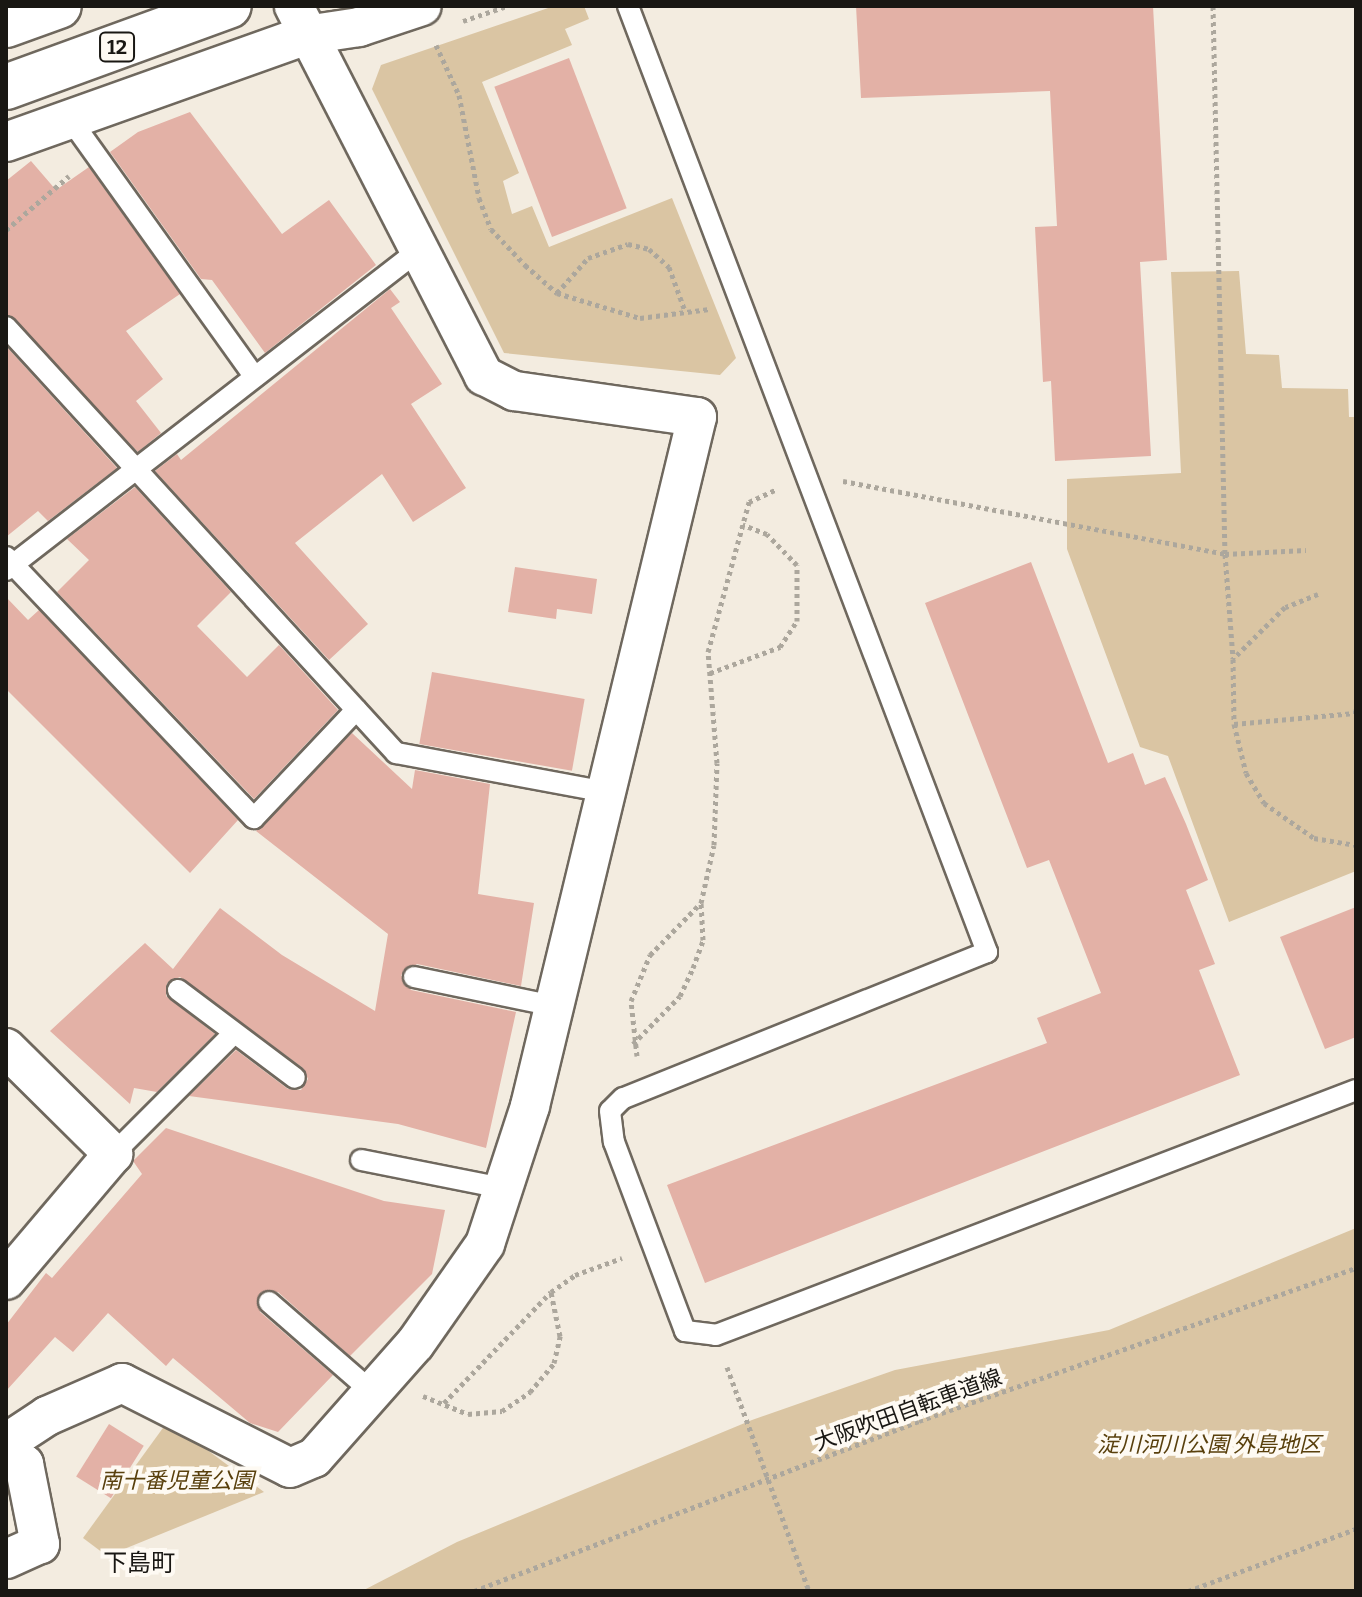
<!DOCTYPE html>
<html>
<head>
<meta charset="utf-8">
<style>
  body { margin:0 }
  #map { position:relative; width:1362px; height:1597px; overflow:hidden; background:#f3ece0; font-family:Bitter,"Noto Sans JP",serif }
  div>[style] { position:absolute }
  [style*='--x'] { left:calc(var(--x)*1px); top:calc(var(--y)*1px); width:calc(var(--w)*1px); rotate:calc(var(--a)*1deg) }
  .green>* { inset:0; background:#dac5a3 }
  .building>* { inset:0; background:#e3b1a6; transform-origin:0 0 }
  .path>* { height:5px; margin-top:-2.5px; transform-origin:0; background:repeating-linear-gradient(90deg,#aca79d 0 4px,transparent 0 8px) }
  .roads { filter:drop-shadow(2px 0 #6f685e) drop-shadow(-2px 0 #6f685e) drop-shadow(0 2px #6f685e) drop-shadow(0 -2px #6f685e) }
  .lane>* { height:20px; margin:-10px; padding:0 10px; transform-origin:10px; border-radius:10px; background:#fff }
  .street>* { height:38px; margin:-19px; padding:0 19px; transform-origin:19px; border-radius:19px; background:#fff }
  .highway>* { height:44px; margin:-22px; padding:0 22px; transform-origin:22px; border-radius:22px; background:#fff }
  span { translate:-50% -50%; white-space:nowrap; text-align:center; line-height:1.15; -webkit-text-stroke:8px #fefaf3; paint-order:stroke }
  .shield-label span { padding:2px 6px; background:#fefaf3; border:2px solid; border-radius:6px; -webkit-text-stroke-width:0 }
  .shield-label { font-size:20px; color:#191713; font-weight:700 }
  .street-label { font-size:22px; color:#191713 }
  .park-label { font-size:22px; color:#59400d; font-style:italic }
  .neighbourhood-label { font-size:24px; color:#191713 }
  .frame { position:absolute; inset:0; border:8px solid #191713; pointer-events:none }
</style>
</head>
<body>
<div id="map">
  <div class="green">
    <div style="clip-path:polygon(554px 6px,584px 6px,589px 19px,565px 29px,572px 45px,482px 82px,519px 173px,503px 181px,512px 214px,532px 206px,549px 247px,672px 198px,736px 358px,720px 375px,504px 353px,372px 89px,381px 65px)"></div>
    <div style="clip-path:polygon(1239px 271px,1246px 354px,1279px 355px,1282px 388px,1348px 389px,1349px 417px,1356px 417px,1356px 871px,1229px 922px,1168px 756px,1140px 747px,1067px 549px,1067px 479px,1181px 473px,1171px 272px)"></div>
    <div style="clip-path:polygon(1356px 1228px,1356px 1591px,362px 1591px,457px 1542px,752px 1420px,895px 1370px,1109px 1330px)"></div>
    <div style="clip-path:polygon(168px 1421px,264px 1492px,107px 1556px,83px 1538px)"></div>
  </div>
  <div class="building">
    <div style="clip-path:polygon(856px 6px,1153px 6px,1167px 260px,1140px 262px,1151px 456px,1055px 461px,1051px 381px,1043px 382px,1035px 227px,1057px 226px,1050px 91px,861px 98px)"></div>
    <div style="left:569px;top:58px;width:161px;height:80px;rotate:69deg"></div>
    <div style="clip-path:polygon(190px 112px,282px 234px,329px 200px,376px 265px,265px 353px,212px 280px,201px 279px,110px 152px,138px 132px)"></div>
    <div style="clip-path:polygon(31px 161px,56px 190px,89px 167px,180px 294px,126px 331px,163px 379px,136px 401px,161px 433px,138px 452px,6px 314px,6px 181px)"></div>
    <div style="clip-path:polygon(390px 289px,400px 302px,391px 308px,442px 384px,411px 404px,466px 488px,413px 522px,382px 474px,295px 543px,368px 624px,329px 660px,155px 471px,177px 454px,181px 460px)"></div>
    <div style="clip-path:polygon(6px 346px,117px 468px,48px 521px,38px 511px,6px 537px)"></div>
    <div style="clip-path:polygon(135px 487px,231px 592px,197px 626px,247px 677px,279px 645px,338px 710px,254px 799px,57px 592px,89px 560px,67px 539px)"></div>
    <div style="clip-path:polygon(1031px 562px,1108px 763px,1133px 753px,1145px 785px,1165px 777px,1186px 824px,1208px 880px,1186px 890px,1215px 964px,1199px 970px,1240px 1075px,705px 1283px,667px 1185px,1047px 1043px,1037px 1018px,1101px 993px,1049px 860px,1027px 868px,925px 603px)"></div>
    <div style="clip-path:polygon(515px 567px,597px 579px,592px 614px,557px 609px,556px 619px,508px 612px)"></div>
    <div style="clip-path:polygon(6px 597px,28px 620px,39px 610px,238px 820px,190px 873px,6px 689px)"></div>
    <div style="left:432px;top:672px;width:155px;height:73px;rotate:10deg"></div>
    <div style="clip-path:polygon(352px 733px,412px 789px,415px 770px,490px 784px,478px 894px,534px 903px,521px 986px,417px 964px,401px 975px,411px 990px,516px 1012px,486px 1148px,398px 1124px,189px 1096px,236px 1050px,288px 1089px,301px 1090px,308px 1079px,303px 1068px,180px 977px,167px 983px,166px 996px,215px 1034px,157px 1092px,134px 1088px,130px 1104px,50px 1031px,145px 943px,173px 969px,220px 908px,282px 955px,375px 1011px,388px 934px,256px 831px)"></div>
    <div style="clip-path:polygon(1356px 907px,1356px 1037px,1325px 1049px,1280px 937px)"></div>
    <div style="clip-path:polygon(166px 1128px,384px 1201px,445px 1210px,432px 1274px,350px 1356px,278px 1292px,259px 1294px,260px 1312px,333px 1375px,278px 1432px,250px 1423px,173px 1358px,166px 1366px,108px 1313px,73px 1352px,55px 1337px,6px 1391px,6px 1325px,46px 1273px,52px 1278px,142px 1174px,133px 1161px)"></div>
    <div style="left:109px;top:1424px;width:41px;height:62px;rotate:32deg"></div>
  </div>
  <div class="path">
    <div style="--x:1213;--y:6;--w:548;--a:88.75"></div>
    <div style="--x:1225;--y:554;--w:105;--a:85.6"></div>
    <div style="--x:463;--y:21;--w:46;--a:-18.8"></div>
    <div style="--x:436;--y:45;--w:55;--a:65.3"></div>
    <div style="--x:459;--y:95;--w:105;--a:79"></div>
    <div style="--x:479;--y:198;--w:33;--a:69"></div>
    <div style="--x:491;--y:229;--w:50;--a:46.6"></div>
    <div style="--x:525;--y:265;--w:43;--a:41.2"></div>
    <div style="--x:557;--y:293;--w:87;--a:16.8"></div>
    <div style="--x:640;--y:318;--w:70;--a:-7.4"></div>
    <div style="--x:6;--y:230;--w:83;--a:-40.6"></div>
    <div style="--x:557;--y:293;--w:47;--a:-48.5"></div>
    <div style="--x:588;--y:258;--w:42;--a:-19.3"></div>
    <div style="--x:628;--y:244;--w:22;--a:13"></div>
    <div style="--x:649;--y:249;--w:27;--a:42"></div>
    <div style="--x:669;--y:267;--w:47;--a:70"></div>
    <div style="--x:843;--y:481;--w:389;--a:10.8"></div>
    <div style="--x:1225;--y:554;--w:81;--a:-2.8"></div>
    <div style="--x:1318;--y:594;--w:35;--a:158"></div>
    <div style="--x:1285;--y:607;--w:74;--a:135"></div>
    <div style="--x:1233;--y:659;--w:65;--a:89.1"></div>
    <div style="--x:1234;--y:724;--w:50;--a:76.2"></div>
    <div style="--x:1246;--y:773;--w:35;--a:59"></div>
    <div style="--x:1264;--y:803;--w:61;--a:35"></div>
    <div style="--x:1314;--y:838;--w:43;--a:9.5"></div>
    <div style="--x:710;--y:673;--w:75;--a:-20.4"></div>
    <div style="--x:780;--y:647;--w:31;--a:-57"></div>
    <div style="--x:797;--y:621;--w:56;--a:-90"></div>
    <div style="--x:797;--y:565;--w:43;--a:-134.1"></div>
    <div style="--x:767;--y:534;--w:26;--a:-159"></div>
    <div style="--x:1356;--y:709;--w:7;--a:90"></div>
    <div style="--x:1234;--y:724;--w:121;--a:-5.2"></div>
    <div style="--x:633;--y:1044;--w:67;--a:-45.6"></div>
    <div style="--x:680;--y:996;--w:31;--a:-65"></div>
    <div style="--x:693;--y:968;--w:30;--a:-70"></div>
    <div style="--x:703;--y:940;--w:37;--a:-93"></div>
    <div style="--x:637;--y:1056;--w:55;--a:-96.2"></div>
    <div style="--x:631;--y:1001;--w:50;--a:-67.6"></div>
    <div style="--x:650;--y:955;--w:73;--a:-45.6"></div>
    <div style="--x:701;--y:903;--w:59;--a:-77.4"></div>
    <div style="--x:714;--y:845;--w:82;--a:-87.9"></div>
    <div style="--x:717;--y:763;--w:111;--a:-94.6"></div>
    <div style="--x:708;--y:652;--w:156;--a:-74.7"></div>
    <div style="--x:749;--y:502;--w:31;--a:-25"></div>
    <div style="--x:727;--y:1367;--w:239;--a:69.9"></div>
    <div style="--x:423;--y:1396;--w:48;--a:21.8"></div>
    <div style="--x:468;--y:1414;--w:34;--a:-5"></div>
    <div style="--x:502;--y:1411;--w:34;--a:-34"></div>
    <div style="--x:530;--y:1392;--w:38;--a:-50"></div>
    <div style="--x:554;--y:1363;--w:28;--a:-77"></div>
    <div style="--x:560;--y:1336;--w:45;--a:-101.6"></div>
    <div style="--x:444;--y:1403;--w:154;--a:-46.1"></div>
    <div style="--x:551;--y:1292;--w:29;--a:-35"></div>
    <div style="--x:575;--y:1275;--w:50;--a:-19.9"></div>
    <div style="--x:474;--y:1591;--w:476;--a:-20.9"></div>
    <div style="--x:919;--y:1421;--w:463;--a:-19.3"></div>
    <div style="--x:1188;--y:1591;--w:179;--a:-20.3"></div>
  </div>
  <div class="roads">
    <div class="lane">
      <div style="--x:628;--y:6;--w:1012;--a:69.22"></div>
      <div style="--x:987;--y:952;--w:392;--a:158.1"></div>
      <div style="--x:623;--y:1098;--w:18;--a:135"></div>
      <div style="--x:610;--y:1111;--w:31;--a:83"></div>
      <div style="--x:614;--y:1142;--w:202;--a:69.4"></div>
      <div style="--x:685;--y:1331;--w:31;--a:7"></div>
      <div style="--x:716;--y:1335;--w:685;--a:-20.95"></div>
      <div style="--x:70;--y:119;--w:317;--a:54.4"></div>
      <div style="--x:6;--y:327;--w:578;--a:47.53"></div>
      <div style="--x:396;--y:753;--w:214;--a:10.5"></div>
      <div style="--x:6;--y:557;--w:360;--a:46.5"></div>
      <div style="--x:254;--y:818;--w:149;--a:-46.6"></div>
      <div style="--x:6;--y:570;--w:522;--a:-37.77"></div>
      <div style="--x:414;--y:977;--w:143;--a:11.7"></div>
      <div style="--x:178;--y:990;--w:146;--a:36.9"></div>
      <div style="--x:113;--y:1154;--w:171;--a:-45"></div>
      <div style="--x:361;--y:1160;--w:145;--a:11.2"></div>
      <div style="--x:269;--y:1302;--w:137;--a:41.1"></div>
    </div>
    <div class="street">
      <div style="--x:6;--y:142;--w:319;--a:-19.6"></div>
      <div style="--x:306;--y:35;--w:54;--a:-8.6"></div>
      <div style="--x:359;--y:27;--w:66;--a:-18.4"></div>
      <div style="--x:6;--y:1048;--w:151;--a:44.7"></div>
      <div style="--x:113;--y:1154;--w:165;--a:130.3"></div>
      <div style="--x:6;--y:1443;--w:49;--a:-33.4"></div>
      <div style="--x:47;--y:1416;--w:82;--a:-23.7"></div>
      <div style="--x:122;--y:1383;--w:188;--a:26.8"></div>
      <div style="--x:290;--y:1468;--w:26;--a:-23"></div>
      <div style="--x:314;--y:1458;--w:152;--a:-48.5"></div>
      <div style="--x:415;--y:1344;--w:122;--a:-55"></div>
      <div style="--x:485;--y:1244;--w:145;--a:-71.9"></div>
      <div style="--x:530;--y:1106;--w:709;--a:-76.38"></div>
      <div style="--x:697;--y:417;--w:185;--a:-171.9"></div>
      <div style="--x:514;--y:391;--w:34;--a:-153"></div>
      <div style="--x:484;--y:376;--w:416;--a:-117.2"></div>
      <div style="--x:6;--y:1452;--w:22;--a:34"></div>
      <div style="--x:24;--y:1464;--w:82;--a:78.7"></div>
      <div style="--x:40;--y:1544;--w:37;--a:156"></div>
    </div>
    <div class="highway">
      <div style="--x:6;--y:25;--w:56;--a:-19.7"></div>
      <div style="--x:6;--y:87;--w:237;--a:-20"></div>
    </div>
  </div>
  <div class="shield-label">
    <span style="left:117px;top:47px">12</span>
  </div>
  <div class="street-label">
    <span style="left:908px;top:1410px;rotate:-20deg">大阪吹田自転車道線</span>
  </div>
  <div class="park-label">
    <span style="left:1209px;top:1445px">淀川河川公園 外島地区</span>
    <span style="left:177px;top:1481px">南十番児童公園</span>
  </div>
  <div class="neighbourhood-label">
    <span style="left:139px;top:1564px">下島町</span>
  </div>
  <div class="frame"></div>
</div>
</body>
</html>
